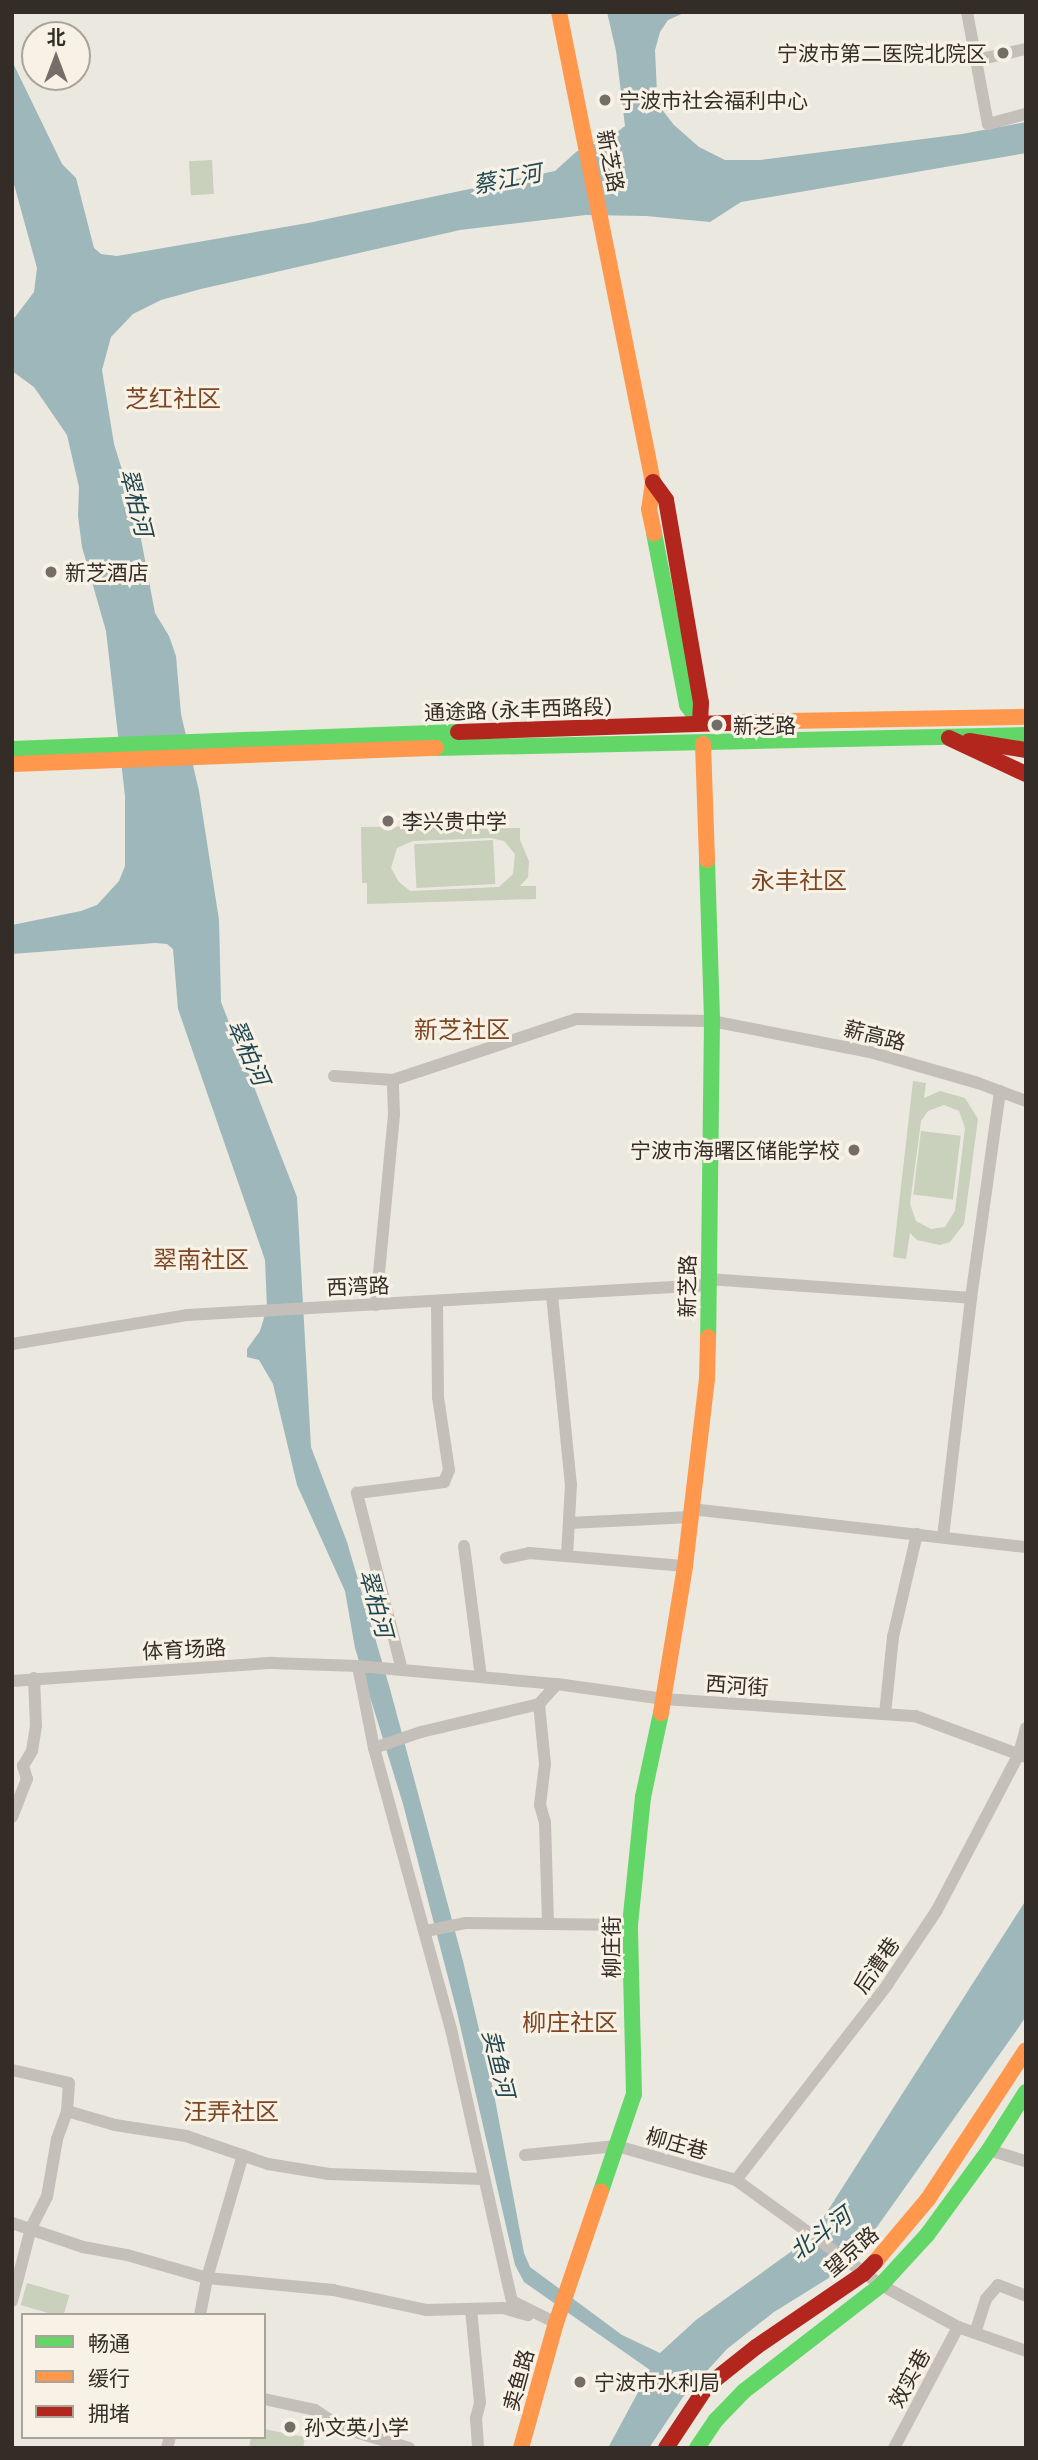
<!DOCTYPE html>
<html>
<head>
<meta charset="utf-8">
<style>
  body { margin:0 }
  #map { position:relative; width:1038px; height:2460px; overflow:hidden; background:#ebe8e0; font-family:Commissioner,"Noto Sans SC",sans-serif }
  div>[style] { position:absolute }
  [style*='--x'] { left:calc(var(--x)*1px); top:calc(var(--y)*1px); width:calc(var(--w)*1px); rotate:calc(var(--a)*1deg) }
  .green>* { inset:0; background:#c9d0bb; transform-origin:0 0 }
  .water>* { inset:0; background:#9db7ba }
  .street>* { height:12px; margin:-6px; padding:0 6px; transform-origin:6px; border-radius:6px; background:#c4bfb8 }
  .fast>* { height:16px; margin:-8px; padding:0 8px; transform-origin:8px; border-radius:8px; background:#63d668 }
  .slow>* { height:16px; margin:-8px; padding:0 8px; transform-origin:8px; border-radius:8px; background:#ff974d }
  .jam>* { height:16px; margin:-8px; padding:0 8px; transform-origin:8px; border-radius:8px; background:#b3261e }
  .dots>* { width:19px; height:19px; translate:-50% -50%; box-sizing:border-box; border:4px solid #f8f2e6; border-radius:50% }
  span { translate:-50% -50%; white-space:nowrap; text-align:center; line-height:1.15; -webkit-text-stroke:6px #f8f2e6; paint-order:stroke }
  .poi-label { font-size:21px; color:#342d27 }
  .right { translate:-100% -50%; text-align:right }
  .left { translate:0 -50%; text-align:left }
  .street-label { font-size:21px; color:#342d27 }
  .water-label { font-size:23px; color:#204852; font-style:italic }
  .quarter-label { font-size:24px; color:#7d4726 }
  .frame { position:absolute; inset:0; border:14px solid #342d27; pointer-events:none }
  .legend { position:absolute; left:21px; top:2313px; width:245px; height:126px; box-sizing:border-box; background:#f8f2e6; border:2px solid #aaa39a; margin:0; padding:9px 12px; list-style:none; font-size:21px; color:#342d27 }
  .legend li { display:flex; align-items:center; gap:14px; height:35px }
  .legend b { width:35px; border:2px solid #aaa39a }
  .north { position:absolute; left:21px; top:21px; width:70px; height:70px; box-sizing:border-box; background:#f8f2e6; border:2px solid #aaa39a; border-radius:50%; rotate:0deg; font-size:19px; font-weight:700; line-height:28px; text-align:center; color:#342d27 }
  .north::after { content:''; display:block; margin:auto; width:24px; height:32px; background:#746e68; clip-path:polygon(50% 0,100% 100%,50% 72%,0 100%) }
</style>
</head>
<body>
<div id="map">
  <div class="green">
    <div style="left:212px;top:160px;width:34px;height:23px;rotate:87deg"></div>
    <div style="clip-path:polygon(evenodd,450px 826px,450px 829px,520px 828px,520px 840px,529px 861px,528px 877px,520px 886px,536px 886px,536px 899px,367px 904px,367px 883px,362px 883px,361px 827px,450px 826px,491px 838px,504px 841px,515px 854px,513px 874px,499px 887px,410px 891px,399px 882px,391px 868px,397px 848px,413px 841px,491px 838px)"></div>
    <div style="left:493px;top:840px;width:44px;height:79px;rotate:87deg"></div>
    <div style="clip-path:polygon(evenodd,913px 1081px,926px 1083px,924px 1098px,940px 1091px,965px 1098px,978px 1119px,964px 1224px,950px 1242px,940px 1245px,917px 1240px,910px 1233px,906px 1259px,893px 1257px,913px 1081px,944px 1105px,959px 1111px,965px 1128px,955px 1211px,945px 1227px,931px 1229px,916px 1221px,910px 1204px,921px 1121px,928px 1111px,944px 1105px)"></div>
    <div style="left:921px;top:1131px;width:40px;height:64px;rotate:7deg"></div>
    <div style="left:27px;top:2283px;width:44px;height:23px;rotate:16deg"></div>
    <div style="clip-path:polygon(264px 2429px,305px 2437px,303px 2448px,249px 2448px,251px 2437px,264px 2437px)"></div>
  </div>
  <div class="water">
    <div style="clip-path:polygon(607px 12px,686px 12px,668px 20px,660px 32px,655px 50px,657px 93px,663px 111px,674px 125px,699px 147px,725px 160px,760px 160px,962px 134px,1026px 122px,1026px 153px,741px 202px,710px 222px,646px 216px,586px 215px,460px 230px,201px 289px,161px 300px,133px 314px,111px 337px,102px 370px,114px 444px,137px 518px,155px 613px,169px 636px,176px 656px,181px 714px,199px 791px,219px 920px,221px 1002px,297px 1197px,311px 1447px,347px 1542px,390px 1689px,463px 1961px,493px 2089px,524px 2253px,530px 2267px,622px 2335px,660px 2353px,696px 2320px,792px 2251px,823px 2218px,1026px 1900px,1026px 2016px,1019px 2027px,862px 2248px,832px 2276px,774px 2312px,727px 2349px,683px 2397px,649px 2448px,608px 2448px,650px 2370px,524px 2282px,515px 2265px,457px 2012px,403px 1804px,355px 1648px,345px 1591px,297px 1485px,273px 1384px,259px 1360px,247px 1357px,247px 1349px,260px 1331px,267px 1308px,265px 1260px,178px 1009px,173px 949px,167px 944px,155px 943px,12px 954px,12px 925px,81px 911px,97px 905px,119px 881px,125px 866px,125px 796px,106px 631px,82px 547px,78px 516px,79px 487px,67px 435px,34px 387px,12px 371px,12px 321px,34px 292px,37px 268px,12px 177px,12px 61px,62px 164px,76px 178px,94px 248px,101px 254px,117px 256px,308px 223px,555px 171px,576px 152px,593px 142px,609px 138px,625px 126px,616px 51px)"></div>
  </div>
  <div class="street">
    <div style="--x:967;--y:12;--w:114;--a:79.4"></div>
    <div style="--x:988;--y:124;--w:39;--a:-15"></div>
    <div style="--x:977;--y:60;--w:50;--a:-12.7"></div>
    <div style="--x:334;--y:1076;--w:59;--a:3.9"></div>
    <div style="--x:393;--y:1080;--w:193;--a:-18.4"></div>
    <div style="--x:576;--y:1019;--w:136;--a:0.8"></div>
    <div style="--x:712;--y:1021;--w:161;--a:11.1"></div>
    <div style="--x:870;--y:1052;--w:112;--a:16"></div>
    <div style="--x:978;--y:1083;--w:51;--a:20.6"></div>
    <div style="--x:708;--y:1279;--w:264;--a:4.1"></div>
    <div style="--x:971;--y:1298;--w:209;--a:-82"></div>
    <div style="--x:552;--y:1295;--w:190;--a:84.3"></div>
    <div style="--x:571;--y:1484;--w:71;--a:93.2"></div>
    <div style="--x:376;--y:1305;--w:192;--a:-84.6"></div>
    <div style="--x:394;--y:1114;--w:34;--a:-92"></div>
    <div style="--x:12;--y:1344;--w:177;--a:-9.4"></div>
    <div style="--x:187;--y:1315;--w:521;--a:-3.3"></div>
    <div style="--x:691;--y:1509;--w:337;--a:6.5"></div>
    <div style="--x:569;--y:1523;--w:122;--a:-2.8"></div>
    <div style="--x:943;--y:1537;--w:241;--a:-83.3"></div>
    <div style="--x:464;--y:1546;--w:132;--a:82.6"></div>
    <div style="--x:506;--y:1558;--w:24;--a:-12"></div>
    <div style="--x:529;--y:1553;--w:157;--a:4.8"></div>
    <div style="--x:358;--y:1666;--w:84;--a:79"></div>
    <div style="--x:374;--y:1748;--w:291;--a:74.7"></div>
    <div style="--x:451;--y:2029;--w:279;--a:77.4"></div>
    <div style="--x:512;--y:2301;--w:49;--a:26.6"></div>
    <div style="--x:402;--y:1670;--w:183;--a:-104.3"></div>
    <div style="--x:357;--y:1493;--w:88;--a:-7.2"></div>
    <div style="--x:444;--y:1482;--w:13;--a:-67"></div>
    <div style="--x:449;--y:1470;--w:74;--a:-98.6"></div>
    <div style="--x:438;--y:1397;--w:96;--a:-90.6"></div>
    <div style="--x:12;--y:1681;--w:261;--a:-4"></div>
    <div style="--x:272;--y:1663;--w:86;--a:2"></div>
    <div style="--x:358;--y:1666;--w:200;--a:5.2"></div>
    <div style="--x:557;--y:1684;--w:108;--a:8"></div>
    <div style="--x:664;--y:1699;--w:252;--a:3.9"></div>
    <div style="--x:915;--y:1716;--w:118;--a:20.3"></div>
    <div style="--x:539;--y:1704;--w:60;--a:84.3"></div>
    <div style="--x:545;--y:1764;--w:41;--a:97"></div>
    <div style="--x:540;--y:1805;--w:18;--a:74"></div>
    <div style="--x:545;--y:1822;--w:102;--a:88.3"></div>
    <div style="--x:885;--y:1714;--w:77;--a:-84.1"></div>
    <div style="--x:893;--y:1637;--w:106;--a:-76.9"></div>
    <div style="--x:374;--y:1748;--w:50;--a:-18.8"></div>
    <div style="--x:421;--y:1732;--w:121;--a:-13.3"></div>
    <div style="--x:539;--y:1704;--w:27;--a:-48"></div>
    <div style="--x:12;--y:1817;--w:41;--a:-68.5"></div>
    <div style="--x:27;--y:1779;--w:14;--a:-107"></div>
    <div style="--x:23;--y:1766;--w:17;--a:-59"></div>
    <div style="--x:32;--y:1751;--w:25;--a:-81"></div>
    <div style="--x:36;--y:1726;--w:48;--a:-92.4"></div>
    <div style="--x:426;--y:1931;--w:41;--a:-11.3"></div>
    <div style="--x:466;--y:1923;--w:164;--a:0.7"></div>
    <div style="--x:12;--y:2070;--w:58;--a:12.8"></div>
    <div style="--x:69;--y:2083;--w:28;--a:94"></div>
    <div style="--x:67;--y:2111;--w:50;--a:16.3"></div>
    <div style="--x:115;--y:2125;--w:72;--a:8.8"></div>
    <div style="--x:186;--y:2136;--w:87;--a:18.9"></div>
    <div style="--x:268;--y:2164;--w:62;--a:9.3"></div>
    <div style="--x:329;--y:2174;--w:154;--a:1.9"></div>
    <div style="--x:989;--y:2150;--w:39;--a:17"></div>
    <div style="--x:525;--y:2155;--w:92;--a:-5.6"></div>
    <div style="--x:617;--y:2146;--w:124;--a:15.9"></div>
    <div style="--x:736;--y:2180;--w:179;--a:35.9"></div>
    <div style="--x:881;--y:2285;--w:88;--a:28.6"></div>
    <div style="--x:958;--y:2327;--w:72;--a:19.4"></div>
    <div style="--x:736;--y:2180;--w:247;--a:-52.2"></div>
    <div style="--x:887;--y:1985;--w:90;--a:-56.3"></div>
    <div style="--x:937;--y:1910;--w:176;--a:-62.3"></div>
    <div style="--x:1019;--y:1754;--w:27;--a:-75"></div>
    <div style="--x:12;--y:2223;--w:75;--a:18.7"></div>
    <div style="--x:83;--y:2247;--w:45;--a:10.3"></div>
    <div style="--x:127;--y:2255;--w:83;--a:16"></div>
    <div style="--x:207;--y:2278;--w:127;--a:5.4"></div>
    <div style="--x:333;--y:2290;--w:95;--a:12.1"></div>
    <div style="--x:426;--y:2310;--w:77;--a:-1.5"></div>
    <div style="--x:503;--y:2308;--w:26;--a:16"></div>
    <div style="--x:12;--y:2301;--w:75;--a:-75.4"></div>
    <div style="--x:31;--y:2228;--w:35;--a:-63"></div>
    <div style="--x:47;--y:2197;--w:59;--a:-80.2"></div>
    <div style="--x:57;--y:2139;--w:30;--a:-70"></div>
    <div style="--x:471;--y:2309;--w:94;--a:84.5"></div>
    <div style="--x:480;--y:2403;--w:16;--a:105"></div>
    <div style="--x:476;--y:2418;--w:30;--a:86"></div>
    <div style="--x:200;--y:2315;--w:38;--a:-79"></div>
    <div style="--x:207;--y:2278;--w:128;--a:-73.7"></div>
    <div style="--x:975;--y:2333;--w:36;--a:-72"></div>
    <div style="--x:986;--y:2299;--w:18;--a:-49"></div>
    <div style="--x:998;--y:2285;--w:30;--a:21"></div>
    <div style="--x:264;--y:2399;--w:52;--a:12.2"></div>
    <div style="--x:315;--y:2410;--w:32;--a:34"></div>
    <div style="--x:342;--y:2428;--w:70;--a:16.6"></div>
    <div style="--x:167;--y:2448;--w:11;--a:-75"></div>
    <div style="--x:894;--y:2448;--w:137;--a:-62.1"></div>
  </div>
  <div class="fast">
    <div style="--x:654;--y:533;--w:175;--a:79.1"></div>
    <div style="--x:687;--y:705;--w:22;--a:54"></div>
    <div style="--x:436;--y:748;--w:590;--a:-1.26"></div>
    <div style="--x:12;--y:749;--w:446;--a:-2.2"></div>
    <div style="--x:707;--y:860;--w:161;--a:88.2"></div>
    <div style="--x:712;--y:1021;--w:316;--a:90.7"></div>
    <div style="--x:601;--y:2191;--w:102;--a:-71.2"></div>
    <div style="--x:634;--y:2094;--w:169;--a:-91.4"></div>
    <div style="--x:630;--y:1925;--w:129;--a:-84.2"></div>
    <div style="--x:643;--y:1797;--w:86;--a:-77.9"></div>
    <div style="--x:697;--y:2448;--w:34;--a:-56"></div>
    <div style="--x:716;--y:2420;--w:40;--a:-46"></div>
    <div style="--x:744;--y:2391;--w:173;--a:-37.7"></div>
    <div style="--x:881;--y:2285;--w:68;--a:-47.4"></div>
    <div style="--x:927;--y:2235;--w:105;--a:-53.9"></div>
    <div style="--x:989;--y:2150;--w:69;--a:-57.5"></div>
  </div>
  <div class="slow">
    <div style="--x:559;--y:12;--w:479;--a:78.7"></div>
    <div style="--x:653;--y:482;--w:27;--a:98"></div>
    <div style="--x:649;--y:509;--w:25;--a:78"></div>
    <div style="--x:787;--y:721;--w:239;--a:-1"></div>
    <div style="--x:703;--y:744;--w:116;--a:88"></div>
    <div style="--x:12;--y:764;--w:424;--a:-2.2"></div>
    <div style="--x:661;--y:1713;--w:149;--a:-80.7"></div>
    <div style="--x:685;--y:1566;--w:188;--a:-83.3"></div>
    <div style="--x:707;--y:1379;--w:42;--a:-88.6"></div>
    <div style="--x:875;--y:2262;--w:82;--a:-49.9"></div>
    <div style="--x:928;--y:2199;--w:178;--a:-56.7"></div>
    <div style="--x:521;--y:2448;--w:130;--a:-74.4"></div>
    <div style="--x:556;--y:2323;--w:139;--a:-71.2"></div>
  </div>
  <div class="jam">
    <div style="--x:653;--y:482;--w:22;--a:54"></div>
    <div style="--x:666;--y:500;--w:206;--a:80.2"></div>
    <div style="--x:701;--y:703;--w:20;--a:93"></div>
    <div style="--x:458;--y:732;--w:329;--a:-1.9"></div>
    <div style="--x:949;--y:738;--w:85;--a:25.1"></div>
    <div style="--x:969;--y:741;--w:58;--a:9"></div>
    <div style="--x:666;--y:2448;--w:74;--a:-56.5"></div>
    <div style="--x:707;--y:2386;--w:63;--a:-38.5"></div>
    <div style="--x:756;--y:2347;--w:130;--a:-34.3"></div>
    <div style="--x:863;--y:2274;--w:17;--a:-45"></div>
  </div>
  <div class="dots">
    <div style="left:1003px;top:53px;background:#746e68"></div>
    <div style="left:605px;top:100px;background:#746e68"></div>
    <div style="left:51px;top:572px;background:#746e68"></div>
    <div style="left:717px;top:725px;background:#746e68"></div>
    <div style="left:388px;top:821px;background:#746e68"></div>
    <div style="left:854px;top:1150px;background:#746e68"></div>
    <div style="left:580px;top:2382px;background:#746e68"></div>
    <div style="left:290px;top:2427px;background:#746e68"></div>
  </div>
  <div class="poi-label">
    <span class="right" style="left:987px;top:53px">宁波市第二医院北院区</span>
    <span class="left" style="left:619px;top:100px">宁波市社会福利中心</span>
    <span class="left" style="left:65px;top:572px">新芝酒店</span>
    <span class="left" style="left:733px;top:725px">新芝路</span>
    <span class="left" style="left:402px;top:821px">李兴贵中学</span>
    <span class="right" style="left:840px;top:1150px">宁波市海曙区储能学校</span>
    <span class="left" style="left:594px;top:2382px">宁波市水利局</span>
    <span class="left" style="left:304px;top:2427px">孙文英小学</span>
  </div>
  <div class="street-label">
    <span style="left:611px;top:161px;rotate:79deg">新芝路</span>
    <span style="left:518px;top:709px;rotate:-2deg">通途路 (永丰西路段)</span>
    <span style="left:875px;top:1035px;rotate:14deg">薪高路</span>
    <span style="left:358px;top:1286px;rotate:-2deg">西湾路</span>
    <span style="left:687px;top:1286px;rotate:-89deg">新芝路</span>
    <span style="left:184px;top:1649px;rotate:-3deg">体育场路</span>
    <span style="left:737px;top:1685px;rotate:4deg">西河街</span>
    <span style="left:611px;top:1947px;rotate:-90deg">柳庄街</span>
    <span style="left:876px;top:1965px;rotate:-55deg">后漕巷</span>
    <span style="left:677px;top:2143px;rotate:16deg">柳庄巷</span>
    <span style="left:851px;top:2251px;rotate:-41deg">望京路</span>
    <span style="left:909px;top:2378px;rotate:-62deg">效实巷</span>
    <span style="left:518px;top:2380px;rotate:-75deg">卖鱼路</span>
  </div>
  <div class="water-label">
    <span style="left:507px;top:178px;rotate:-11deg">蔡江河</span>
    <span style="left:137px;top:502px;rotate:76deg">翠柏河</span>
    <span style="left:249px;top:1052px;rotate:66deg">翠柏河</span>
    <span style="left:377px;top:1603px;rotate:75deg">翠柏河</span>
    <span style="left:499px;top:2063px;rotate:76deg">卖鱼河</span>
    <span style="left:820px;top:2233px;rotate:-37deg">北斗河</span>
  </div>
  <div class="quarter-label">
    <span style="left:173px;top:398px">芝红社区</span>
    <span style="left:799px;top:880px">永丰社区</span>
    <span style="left:462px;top:1029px">新芝社区</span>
    <span style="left:201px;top:1259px">翠南社区</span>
    <span style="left:570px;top:2022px">柳庄社区</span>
    <span style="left:231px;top:2111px">汪弄社区</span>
  </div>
  <div class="frame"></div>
  <ul class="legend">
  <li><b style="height:9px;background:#63d668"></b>畅通</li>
  <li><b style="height:9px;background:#ff974d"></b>缓行</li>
  <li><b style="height:9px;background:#b3261e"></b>拥堵</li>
  </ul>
  <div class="north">北</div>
</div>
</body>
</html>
